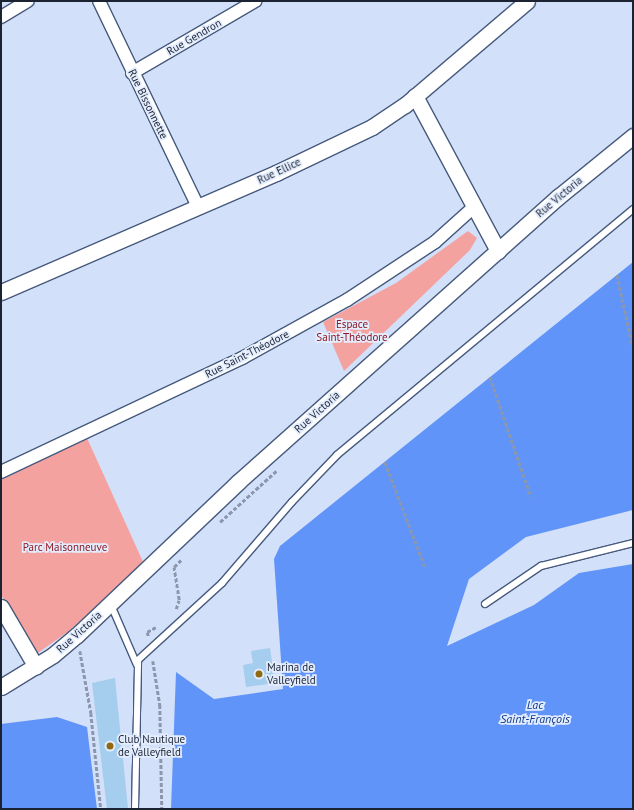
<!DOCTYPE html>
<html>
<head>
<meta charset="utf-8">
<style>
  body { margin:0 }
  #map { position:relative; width:634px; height:810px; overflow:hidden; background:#d2e0f9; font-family:"PT Sans",sans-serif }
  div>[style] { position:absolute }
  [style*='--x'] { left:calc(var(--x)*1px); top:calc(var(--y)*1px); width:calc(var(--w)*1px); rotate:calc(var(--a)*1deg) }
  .green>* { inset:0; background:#f4a29f }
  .water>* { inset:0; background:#6094f8 }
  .building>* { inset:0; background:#a5cded }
  .path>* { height:2.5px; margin-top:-1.25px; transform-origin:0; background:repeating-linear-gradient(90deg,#8c97ad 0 4px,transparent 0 6px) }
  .roads { filter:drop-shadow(1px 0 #475a7d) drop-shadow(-1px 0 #475a7d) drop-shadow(0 1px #475a7d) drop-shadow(0 -1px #475a7d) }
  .service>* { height:6px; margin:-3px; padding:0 3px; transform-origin:3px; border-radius:3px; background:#fff }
  .minor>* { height:12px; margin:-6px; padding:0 6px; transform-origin:6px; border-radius:6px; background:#fff }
  .tertiary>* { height:15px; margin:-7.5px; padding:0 7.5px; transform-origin:7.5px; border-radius:7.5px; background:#fff }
  .dots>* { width:11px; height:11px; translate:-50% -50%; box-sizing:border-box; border:2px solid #e3edfe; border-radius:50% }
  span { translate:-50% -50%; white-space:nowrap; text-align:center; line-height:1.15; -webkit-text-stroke:3.5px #e3edfe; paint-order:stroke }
  .street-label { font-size:11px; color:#1b2332 }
  .park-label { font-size:11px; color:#8d1924 }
  .poi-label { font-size:11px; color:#1b2332 }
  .left { translate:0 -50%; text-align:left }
  .water-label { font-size:12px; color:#0e3990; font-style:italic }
  .frame { position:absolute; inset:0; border:2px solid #1b2332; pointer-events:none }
</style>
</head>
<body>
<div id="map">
  <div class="green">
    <div style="clip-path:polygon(468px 231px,477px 238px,470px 250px,344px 371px,323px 322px,396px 283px)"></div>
    <div style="clip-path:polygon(87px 438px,144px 564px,69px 631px,35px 655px,1px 595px,1px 480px)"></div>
  </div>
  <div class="water">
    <div style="clip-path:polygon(633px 262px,633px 510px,526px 537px,469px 579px,447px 646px,534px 605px,579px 573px,633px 564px,633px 809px,171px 809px,176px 672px,214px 699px,283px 689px,274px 559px,280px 546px)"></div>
    <div style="clip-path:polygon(57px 717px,87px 727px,97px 809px,1px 809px,1px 724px)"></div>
  </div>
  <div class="building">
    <div style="clip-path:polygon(270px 648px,275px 683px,246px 687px,243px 665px,253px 663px,251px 651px)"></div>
    <div style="clip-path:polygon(115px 678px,128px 809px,107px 809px,92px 683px)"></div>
  </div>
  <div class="path">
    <div style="--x:617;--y:275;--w:74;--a:77.5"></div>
    <div style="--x:490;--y:377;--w:127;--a:71.1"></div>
    <div style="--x:385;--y:462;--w:112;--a:69.1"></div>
    <div style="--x:220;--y:522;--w:76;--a:-42.3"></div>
    <div style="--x:176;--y:609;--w:9;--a:-72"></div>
    <div style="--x:179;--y:600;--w:33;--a:-99"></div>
    <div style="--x:174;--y:567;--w:11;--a:-45"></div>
    <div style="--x:148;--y:636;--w:4;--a:-104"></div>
    <div style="--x:147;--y:632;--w:10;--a:-29"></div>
    <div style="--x:80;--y:651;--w:63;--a:79.9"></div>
    <div style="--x:91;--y:713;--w:97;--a:84.1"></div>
    <div style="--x:153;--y:661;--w:45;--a:81"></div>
    <div style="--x:160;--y:705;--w:104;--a:88.9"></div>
  </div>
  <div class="roads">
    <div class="service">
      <div style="--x:485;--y:604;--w:68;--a:-34.2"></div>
      <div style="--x:541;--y:566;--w:95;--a:-14"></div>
      <div style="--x:111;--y:605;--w:65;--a:66.6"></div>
      <div style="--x:135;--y:809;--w:149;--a:-88.8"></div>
      <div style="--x:138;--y:660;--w:114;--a:-42.5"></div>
      <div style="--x:222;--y:583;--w:107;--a:-49.2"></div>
      <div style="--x:292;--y:502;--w:65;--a:-46.2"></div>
      <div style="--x:337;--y:455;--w:385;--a:-39.7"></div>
    </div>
    <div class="minor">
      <div style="--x:99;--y:1;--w:229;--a:64.3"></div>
      <div style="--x:1;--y:17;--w:31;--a:-31"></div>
      <div style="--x:132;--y:73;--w:143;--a:-30.3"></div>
      <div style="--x:1;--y:472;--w:267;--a:-25.3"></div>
      <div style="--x:242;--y:358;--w:120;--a:-28.9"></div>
      <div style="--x:347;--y:300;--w:105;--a:-33.4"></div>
      <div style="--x:435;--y:242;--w:54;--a:-42"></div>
    </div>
    <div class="tertiary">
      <div style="--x:415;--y:96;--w:176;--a:61.8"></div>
      <div style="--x:1;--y:292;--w:300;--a:-23.4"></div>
      <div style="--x:276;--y:173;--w:106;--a:-25.6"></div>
      <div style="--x:372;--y:127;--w:40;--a:-34"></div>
      <div style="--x:405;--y:105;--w:160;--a:-40.4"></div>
      <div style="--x:1;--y:607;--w:69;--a:59.7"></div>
      <div style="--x:1;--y:687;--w:61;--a:-31.6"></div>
      <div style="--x:53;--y:655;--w:31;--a:-40"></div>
      <div style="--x:77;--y:635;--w:222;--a:-43.5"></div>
      <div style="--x:238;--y:482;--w:429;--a:-41.7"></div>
      <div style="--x:558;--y:197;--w:97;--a:-39.1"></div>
    </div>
  </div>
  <div class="dots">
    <div style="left:259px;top:674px;background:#906a10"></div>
    <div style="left:110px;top:746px;background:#906a10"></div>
  </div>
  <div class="street-label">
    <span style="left:194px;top:37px;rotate:-30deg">Rue Gendron</span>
    <span style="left:148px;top:104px;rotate:64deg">Rue Bissonnette</span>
    <span style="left:279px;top:171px;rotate:-25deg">Rue Ellice</span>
    <span style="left:559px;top:197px;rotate:-40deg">Rue Victoria</span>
    <span style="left:247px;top:354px;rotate:-27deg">Rue Saint-Théodore</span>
    <span style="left:317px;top:412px;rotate:-42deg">Rue Victoria</span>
    <span style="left:79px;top:632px;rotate:-42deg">Rue Victoria</span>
  </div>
  <div class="park-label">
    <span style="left:352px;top:331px">Espace<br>Saint-Théodore</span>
    <span style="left:65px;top:547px">Parc Maisonneuve</span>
  </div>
  <div class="poi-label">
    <span class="left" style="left:267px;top:674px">Marina de<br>Valleyfield</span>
    <span class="left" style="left:118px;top:746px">Club Nautique<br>de Valleyfield</span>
  </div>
  <div class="water-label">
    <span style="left:535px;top:712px">Lac<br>Saint-François</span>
  </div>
  <div class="frame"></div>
</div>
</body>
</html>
